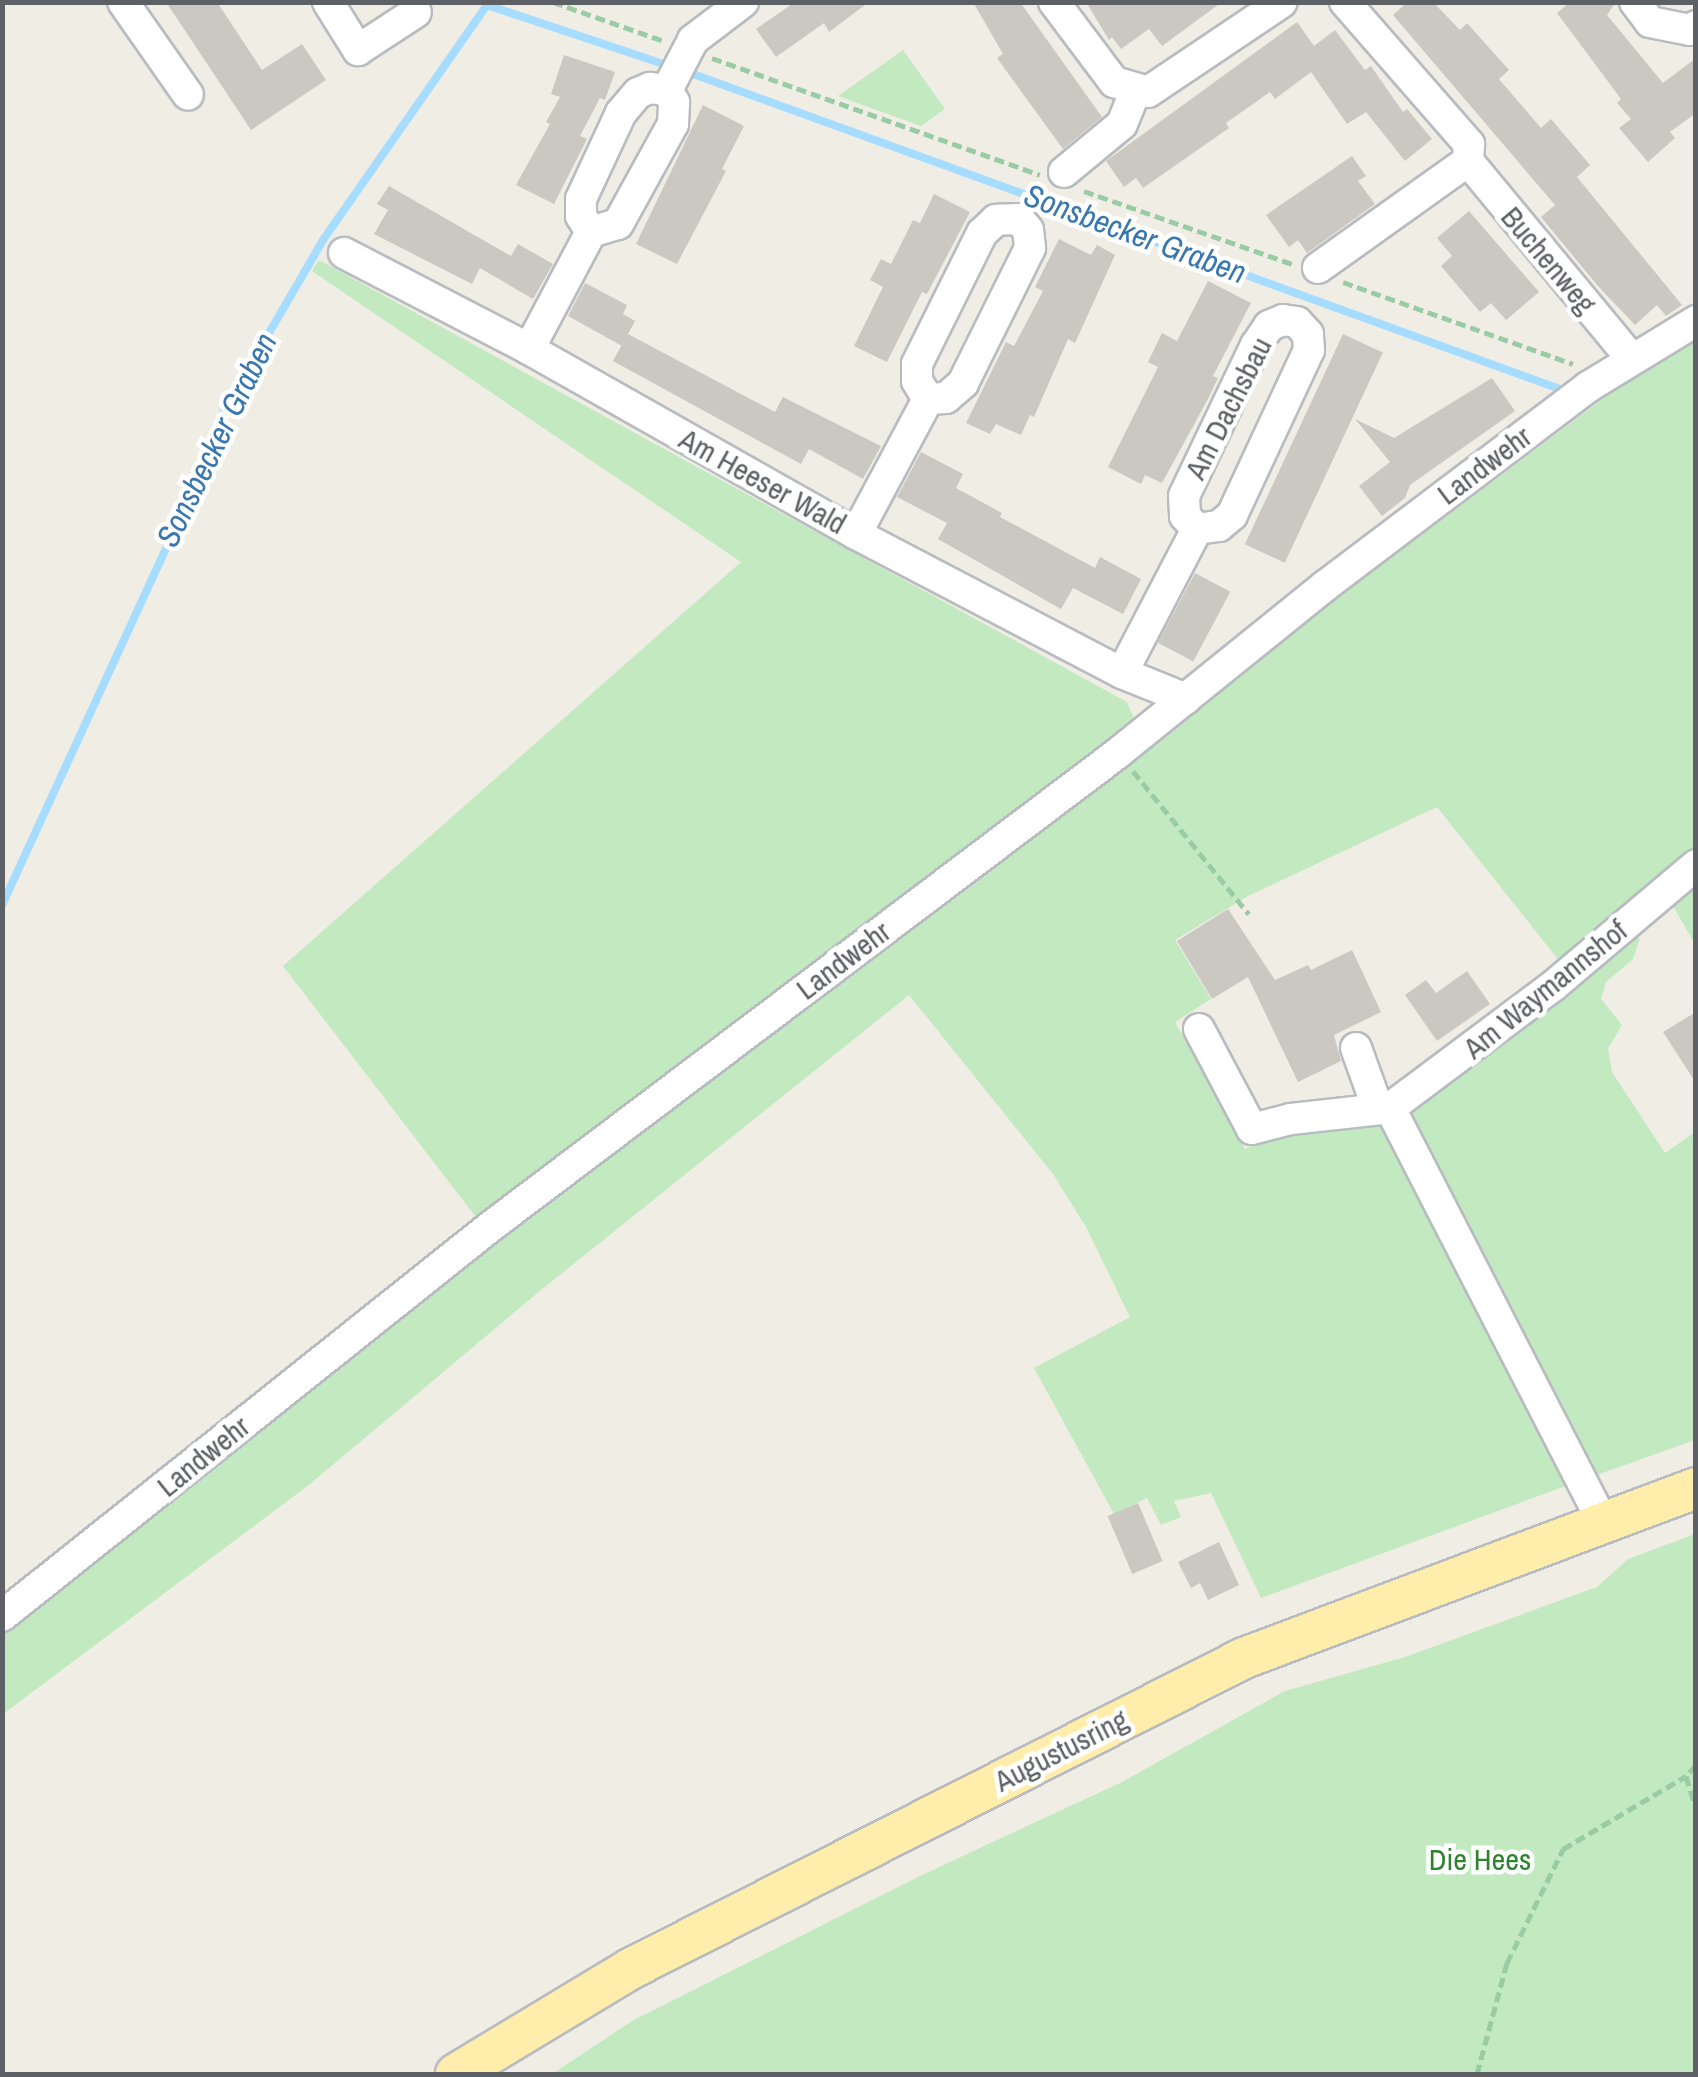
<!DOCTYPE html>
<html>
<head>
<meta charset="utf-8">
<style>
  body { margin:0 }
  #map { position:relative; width:1698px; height:2077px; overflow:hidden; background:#f0ede5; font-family:"Archivo Narrow",sans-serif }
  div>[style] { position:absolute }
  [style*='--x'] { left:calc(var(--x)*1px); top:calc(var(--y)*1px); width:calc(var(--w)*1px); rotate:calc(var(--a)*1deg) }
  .green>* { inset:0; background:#c2e9c0 }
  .stream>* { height:8px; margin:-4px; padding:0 4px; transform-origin:4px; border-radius:4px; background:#a6dcff }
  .building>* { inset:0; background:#cbc8c2; transform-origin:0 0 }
  .path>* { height:5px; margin-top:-2.5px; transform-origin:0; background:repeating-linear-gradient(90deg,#99cba5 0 10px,transparent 0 15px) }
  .roads { filter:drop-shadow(2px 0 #b8bbc0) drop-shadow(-2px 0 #b8bbc0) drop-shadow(0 2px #b8bbc0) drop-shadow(0 -2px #b8bbc0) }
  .minor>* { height:30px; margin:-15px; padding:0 15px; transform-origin:15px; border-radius:15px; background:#fff }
  .major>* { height:40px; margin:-20px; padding:0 20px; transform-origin:20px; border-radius:20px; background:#ffeeab }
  span { translate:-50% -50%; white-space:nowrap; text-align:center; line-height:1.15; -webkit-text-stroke:9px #fff; paint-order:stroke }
  .street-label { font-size:30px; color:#5d6166 }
  .park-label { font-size:30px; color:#2f8330 }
  .water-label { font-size:32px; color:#3977af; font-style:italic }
  .frame { position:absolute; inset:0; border:5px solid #5d6166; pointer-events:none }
</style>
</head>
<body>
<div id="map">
  <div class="green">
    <div style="clip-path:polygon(903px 50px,945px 109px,921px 126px,838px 96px)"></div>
    <div style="clip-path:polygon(319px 260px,1127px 702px,1134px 718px,1055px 790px,482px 1225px,283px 966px,741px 562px,312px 271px)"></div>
    <div style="clip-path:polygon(1685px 337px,1695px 341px,1695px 858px,1565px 968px,1437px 807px,1248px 896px,1175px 940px,1211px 999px,1175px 1022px,1245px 1149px,1297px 1124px,1379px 1116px,1574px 1483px,1261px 1598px,1211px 1493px,1174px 1501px,1181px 1517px,1161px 1525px,1147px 1498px,1114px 1514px,1034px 1368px,1130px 1317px,1086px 1227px,1053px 1174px,909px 995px,541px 1290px,310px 1484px,3px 1714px,3px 1623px,408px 1297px)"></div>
    <div style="clip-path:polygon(1695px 877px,1695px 944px,1669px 899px)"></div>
    <div style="clip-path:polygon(1632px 937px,1640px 938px,1633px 959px,1606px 982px,1601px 999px,1622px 1025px,1608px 1049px,1612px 1072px,1665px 1153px,1695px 1132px,1695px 1440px,1591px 1477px,1404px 1127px,1408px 1105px)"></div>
    <div style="clip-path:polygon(1695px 1534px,1695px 2074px,552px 2074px,632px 2021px,922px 1875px,1122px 1782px,1285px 1691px,1405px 1657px,1597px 1587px,1628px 1559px)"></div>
  </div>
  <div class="stream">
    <div style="--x:693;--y:74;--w:931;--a:19.97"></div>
    <div style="--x:2;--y:905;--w:443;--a:-65.3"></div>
    <div style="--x:187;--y:503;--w:98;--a:-68.4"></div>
    <div style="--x:223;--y:412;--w:199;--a:-59.8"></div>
    <div style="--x:323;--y:240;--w:287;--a:-55.1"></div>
    <div style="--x:487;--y:5;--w:186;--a:18.5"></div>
  </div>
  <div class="building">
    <div style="clip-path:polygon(166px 2px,217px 2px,262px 70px,302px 44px,326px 80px,251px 130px)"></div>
    <div style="clip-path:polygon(795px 2px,869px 2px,829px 32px,824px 23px,776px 57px,756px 29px)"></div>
    <div style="clip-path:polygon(973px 2px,1020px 2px,1102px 117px,1063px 149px,997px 58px,1003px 54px)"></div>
    <div style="clip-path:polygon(1086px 2px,1222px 2px,1162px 46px,1149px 29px,1121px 49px,1112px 37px,1109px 40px)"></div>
    <div style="clip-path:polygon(1407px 2px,1433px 2px,1460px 30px,1467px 23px,1509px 70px,1499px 79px,1541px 128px,1551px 119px,1590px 165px,1577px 177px,1682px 305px,1666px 316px,1657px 305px,1635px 325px,1597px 285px,1541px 217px,1555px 205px,1393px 15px)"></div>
    <div style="clip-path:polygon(1570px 2px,1616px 2px,1607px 15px,1663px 83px,1696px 58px,1696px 113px,1670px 132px,1675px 138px,1648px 162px,1619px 128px,1631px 119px,1617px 103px,1621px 99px,1557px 13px)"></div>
    <div style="clip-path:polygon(1297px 22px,1314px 46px,1335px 30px,1365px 70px,1371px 66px,1403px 112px,1407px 109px,1432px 139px,1405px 161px,1366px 112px,1347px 124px,1311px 72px,1275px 99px,1270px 92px,1226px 123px,1229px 128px,1143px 188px,1136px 178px,1124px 187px,1106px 161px)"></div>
    <div style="clip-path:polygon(564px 55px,615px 72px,605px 100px,600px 98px,580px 136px,587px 139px,554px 204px,516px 185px,550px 124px,546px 122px,560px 97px,551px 94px)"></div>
    <div style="clip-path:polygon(703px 105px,744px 126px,722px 169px,726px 171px,677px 264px,636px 244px)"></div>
    <div style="clip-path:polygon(1352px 156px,1366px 176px,1358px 181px,1375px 204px,1307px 253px,1298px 240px,1289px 247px,1266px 215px)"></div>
    <div style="clip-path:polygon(389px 186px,511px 256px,518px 244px,553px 264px,533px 299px,480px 268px,472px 284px,374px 234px,388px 210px,377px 204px)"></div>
    <div style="clip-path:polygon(934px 194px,970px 212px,927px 294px,922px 292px,887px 362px,854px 346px,883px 287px,870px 280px,881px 259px,891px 264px,913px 220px,920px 223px)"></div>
    <div style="clip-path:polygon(1469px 211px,1539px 292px,1506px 320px,1491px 303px,1480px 312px,1441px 266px,1452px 256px,1437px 238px)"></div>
    <div style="clip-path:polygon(1059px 239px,1091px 255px,1097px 245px,1115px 255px,1075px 343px,1068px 339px,1034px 417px,1030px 415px,1021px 435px,996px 424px,990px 434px,966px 423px,1006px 342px,1014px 346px,1043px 291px,1035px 287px)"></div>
    <div style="clip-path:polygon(1208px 281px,1251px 303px,1213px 376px,1218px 378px,1208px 399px,1162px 483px,1145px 475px,1141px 484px,1108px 467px,1158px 367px,1148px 362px,1162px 333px,1177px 341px)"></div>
    <div style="clip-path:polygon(585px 283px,627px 305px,623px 314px,635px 321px,628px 334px,775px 412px,783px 397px,881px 446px,863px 479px,809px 449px,801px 464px,613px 361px,626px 337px,622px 346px,568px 316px)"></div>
    <div style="left:1343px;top:334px;width:44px;height:232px;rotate:25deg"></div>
    <div style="clip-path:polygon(1492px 378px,1515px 411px,1410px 485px,1405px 498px,1382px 516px,1359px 486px,1390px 462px,1355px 419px,1394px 438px)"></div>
    <div style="clip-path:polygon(921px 452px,963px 474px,956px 488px,1002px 513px,1000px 517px,1095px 568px,1100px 557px,1141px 579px,1123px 614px,1073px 588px,1061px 609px,938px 539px,947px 523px,897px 497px)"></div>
    <div style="left:1195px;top:573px;width:40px;height:79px;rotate:28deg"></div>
    <div style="clip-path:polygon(1228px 909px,1275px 980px,1308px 965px,1311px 970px,1352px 950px,1381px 1012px,1334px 1035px,1341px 1061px,1298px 1082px,1248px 977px,1212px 999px,1177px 941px)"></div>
    <div style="clip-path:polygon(1467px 971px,1490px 1004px,1437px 1041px,1405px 995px,1426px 980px,1436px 993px)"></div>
    <div style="clip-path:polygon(1696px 1012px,1696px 1083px,1663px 1032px)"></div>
    <div style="left:1138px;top:1503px;width:63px;height:33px;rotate:67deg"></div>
    <div style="clip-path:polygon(1219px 1542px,1239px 1585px,1208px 1600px,1200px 1583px,1191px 1588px,1178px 1562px)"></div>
  </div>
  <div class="path">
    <div style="--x:553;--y:2;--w:118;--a:19.4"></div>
    <div style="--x:712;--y:58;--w:348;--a:19.6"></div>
    <div style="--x:1084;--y:191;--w:224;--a:19.3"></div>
    <div style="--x:1343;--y:282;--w:244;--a:19.6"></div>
    <div style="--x:1133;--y:771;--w:184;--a:51"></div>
    <div style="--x:1696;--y:1765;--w:15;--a:132"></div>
    <div style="--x:1686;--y:1776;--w:34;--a:73"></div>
    <div style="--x:1477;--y:2074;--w:115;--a:-74.9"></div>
    <div style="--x:1507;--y:1963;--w:127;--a:-63.8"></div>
    <div style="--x:1563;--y:1849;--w:143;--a:-30.7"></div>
  </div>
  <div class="roads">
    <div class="minor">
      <div style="--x:123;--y:2;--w:113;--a:55"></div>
      <div style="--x:328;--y:2;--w:57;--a:58"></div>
      <div style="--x:358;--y:50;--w:69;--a:-33.2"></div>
      <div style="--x:1054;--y:2;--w:100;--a:53.1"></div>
      <div style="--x:1114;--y:82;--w:35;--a:16"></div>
      <div style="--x:1148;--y:92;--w:161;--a:-33.9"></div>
      <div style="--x:1345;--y:2;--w:189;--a:48.9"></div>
      <div style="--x:1469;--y:144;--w:17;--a:93"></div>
      <div style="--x:1468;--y:161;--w:256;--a:50.4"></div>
      <div style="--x:1635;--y:2;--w:25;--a:53"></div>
      <div style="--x:1650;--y:22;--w:41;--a:11.3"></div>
      <div style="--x:1690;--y:30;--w:7;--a:-34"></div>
      <div style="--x:1064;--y:172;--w:75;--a:-39.6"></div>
      <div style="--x:1122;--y:124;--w:35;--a:-68"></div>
      <div style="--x:591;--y:232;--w:19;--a:-122"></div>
      <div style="--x:581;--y:216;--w:17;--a:-90"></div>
      <div style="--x:581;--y:199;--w:95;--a:-65.1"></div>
      <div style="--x:621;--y:113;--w:26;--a:-50"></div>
      <div style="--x:638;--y:93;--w:13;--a:-23"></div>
      <div style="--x:650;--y:88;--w:17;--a:7"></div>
      <div style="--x:344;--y:253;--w:208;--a:27.4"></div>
      <div style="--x:529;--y:349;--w:376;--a:29.5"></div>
      <div style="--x:856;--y:534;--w:300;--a:27.6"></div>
      <div style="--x:1122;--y:673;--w:69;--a:22.1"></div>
      <div style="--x:1318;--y:268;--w:184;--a:-35.5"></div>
      <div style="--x:529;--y:349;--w:132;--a:-62.1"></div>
      <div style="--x:591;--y:232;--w:28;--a:-17"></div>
      <div style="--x:618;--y:224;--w:114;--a:-61.2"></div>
      <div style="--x:673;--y:124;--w:22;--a:-87"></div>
      <div style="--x:674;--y:102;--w:14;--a:-120"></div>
      <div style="--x:667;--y:90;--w:56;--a:-62.5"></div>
      <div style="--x:693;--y:40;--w:63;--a:-37.2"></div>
      <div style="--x:856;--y:534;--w:153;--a:-61.9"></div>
      <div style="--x:928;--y:399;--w:18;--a:-3"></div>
      <div style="--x:946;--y:398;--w:23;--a:-41"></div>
      <div style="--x:963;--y:383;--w:151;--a:-63.6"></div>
      <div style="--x:1030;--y:248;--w:18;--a:-96"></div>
      <div style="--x:1028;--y:230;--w:14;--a:-129"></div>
      <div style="--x:1019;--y:219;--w:23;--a:178"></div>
      <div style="--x:996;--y:220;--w:19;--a:137"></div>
      <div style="--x:982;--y:233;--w:146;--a:116.4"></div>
      <div style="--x:917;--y:364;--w:17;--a:90"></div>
      <div style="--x:917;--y:381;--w:21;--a:59"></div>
      <div style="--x:1122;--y:673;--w:162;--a:-62.5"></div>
      <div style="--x:1197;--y:529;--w:22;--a:-8"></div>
      <div style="--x:1219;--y:526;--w:17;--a:-40"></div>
      <div style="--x:1232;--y:515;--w:182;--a:-65"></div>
      <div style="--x:1309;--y:350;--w:16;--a:-94"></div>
      <div style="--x:1308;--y:334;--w:16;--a:-133"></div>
      <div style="--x:1297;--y:322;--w:14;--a:-172"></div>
      <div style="--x:1283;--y:320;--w:15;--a:157"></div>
      <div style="--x:1269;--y:326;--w:23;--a:124"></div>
      <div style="--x:1256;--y:345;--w:167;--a:115.5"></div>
      <div style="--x:1184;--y:496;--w:20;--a:87"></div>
      <div style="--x:1185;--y:516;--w:18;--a:47"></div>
      <div style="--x:1199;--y:1029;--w:113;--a:62.1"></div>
      <div style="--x:1252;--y:1129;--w:40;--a:-14.4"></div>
      <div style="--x:1291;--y:1119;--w:100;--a:-6.3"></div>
      <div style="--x:1390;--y:1108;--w:204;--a:-36.8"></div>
      <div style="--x:1553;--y:986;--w:187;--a:-40.2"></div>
      <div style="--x:1356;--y:1048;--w:65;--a:70.2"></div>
      <div style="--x:1390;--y:1108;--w:466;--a:62.8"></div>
      <div style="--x:2;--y:1616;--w:624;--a:-38.56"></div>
      <div style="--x:490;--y:1227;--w:787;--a:-37.04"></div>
      <div style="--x:1118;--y:753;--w:266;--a:-38.9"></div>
      <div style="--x:1325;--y:586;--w:330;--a:-37.1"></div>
      <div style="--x:1588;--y:387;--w:127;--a:-31.4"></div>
    </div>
    <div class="major">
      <div style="--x:456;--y:2074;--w:203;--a:-31.1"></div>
      <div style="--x:630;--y:1969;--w:688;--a:-26.86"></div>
      <div style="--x:1244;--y:1658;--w:483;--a:-20.6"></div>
    </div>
  </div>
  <div class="street-label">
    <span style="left:1549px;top:260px;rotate:50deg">Buchenweg</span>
    <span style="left:1228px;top:408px;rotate:-63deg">Am Dachsbau</span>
    <span style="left:1484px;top:465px;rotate:-37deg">Landwehr</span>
    <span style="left:763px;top:481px;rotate:29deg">Am Heeser Wald</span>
    <span style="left:843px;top:960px;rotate:-37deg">Landwehr</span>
    <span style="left:1545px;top:989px;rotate:-39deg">Am Waymannshof</span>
    <span style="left:203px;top:1456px;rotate:-39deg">Landwehr</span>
    <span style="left:1061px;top:1750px;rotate:-27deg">Augustusring</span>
  </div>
  <div class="park-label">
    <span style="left:1480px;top:1859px">Die Hees</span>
  </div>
  <div class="water-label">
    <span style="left:1135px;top:234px;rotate:20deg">Sonsbecker Graben</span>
    <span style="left:217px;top:440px;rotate:-64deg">Sonsbecker Graben</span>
  </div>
  <div class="frame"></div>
</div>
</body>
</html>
